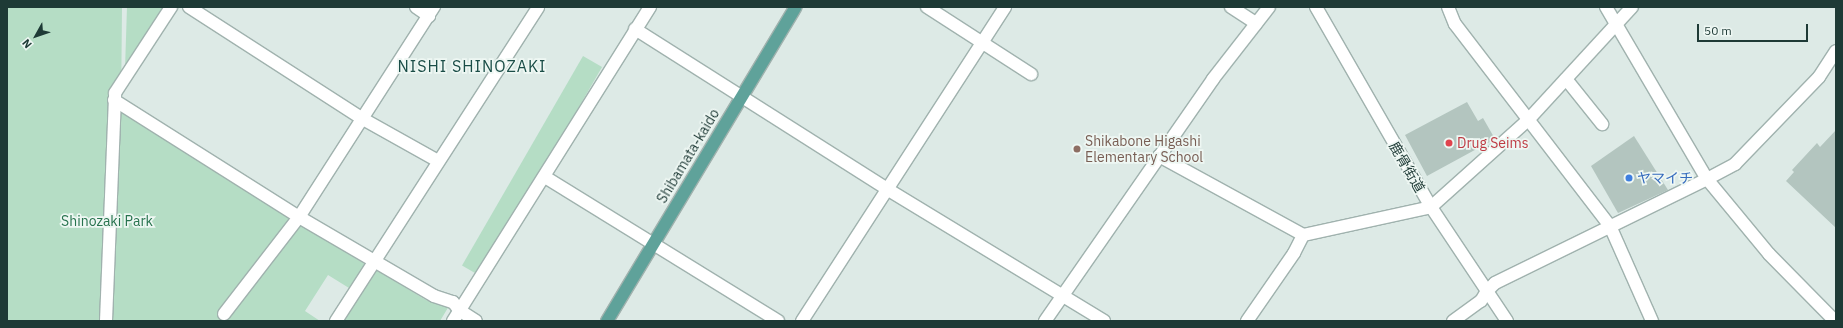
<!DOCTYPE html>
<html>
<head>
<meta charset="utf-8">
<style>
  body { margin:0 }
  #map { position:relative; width:1843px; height:328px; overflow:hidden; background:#ddeae6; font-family:"IBM Plex Sans","Noto Sans JP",sans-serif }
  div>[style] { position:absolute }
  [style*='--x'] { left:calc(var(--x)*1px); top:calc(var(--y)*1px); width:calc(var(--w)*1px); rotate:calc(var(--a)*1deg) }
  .green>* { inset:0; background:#b5ddc5; transform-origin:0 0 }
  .building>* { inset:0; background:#b3c5bf }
  .roads { filter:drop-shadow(1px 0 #a0b2ae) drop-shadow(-1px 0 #a0b2ae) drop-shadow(0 1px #a0b2ae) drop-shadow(0 -1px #a0b2ae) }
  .minor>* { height:12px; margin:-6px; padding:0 6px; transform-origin:6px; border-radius:6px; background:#fff }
  .major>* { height:12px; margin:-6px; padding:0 6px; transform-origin:6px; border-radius:6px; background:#5fa29a }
  .dots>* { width:11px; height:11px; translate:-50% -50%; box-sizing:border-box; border:2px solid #eef7f3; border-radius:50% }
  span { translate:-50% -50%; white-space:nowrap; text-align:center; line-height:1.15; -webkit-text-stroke:3.5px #eef7f3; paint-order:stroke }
  .education-label { font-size:14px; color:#785e54 }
  .left { translate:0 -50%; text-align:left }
  .health-label { font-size:14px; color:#be3a42 }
  .street-label { font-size:14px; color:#1e3a36 }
  .shop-label { font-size:14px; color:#366cbe }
  .park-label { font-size:14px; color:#27734e }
  .quarter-label { font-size:16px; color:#1a4d47; letter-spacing:1px }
  .frame { position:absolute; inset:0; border:8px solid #1e3a36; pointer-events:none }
  .north { position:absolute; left:16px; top:16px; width:40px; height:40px; -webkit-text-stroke:3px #eef7f3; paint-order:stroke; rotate:230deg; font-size:11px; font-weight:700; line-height:16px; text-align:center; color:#1e3a36 }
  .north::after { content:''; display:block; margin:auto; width:14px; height:18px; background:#1e3a36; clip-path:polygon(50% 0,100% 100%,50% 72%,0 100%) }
  .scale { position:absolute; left:1697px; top:24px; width:111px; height:18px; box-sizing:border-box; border:2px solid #1e3a36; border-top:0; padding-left:5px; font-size:12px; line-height:14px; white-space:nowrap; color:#1e3a36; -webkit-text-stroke:3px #eef7f3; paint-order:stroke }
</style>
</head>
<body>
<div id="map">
  <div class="green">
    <div style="clip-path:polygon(7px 7px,122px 7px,121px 111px,365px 264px,349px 288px,328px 275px,305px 311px,320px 321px,7px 321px)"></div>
    <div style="clip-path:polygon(127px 7px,165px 7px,125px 69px)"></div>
    <div style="left:583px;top:56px;width:22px;height:242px;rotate:30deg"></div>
    <div style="clip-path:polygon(375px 269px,426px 300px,449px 306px,440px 321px,342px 321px)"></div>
  </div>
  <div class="building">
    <div style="clip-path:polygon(1467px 102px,1478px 121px,1483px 118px,1495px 139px,1427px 176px,1405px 135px)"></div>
    <div style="clip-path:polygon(1836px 130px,1836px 228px,1786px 181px,1794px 172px,1792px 170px,1817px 143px,1820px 147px)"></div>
    <div style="clip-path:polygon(1634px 136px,1668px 190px,1618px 213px,1591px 166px)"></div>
  </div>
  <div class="roads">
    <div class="minor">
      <div style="--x:189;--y:7;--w:207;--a:32.8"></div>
      <div style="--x:363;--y:119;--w:86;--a:29.2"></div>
      <div style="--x:416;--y:7;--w:16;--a:35"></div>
      <div style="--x:927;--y:7;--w:124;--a:32.8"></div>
      <div style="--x:1231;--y:7;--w:30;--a:33"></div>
      <div style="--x:1316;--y:7;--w:231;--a:60.1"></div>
      <div style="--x:1431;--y:207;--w:137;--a:56.3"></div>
      <div style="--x:1448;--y:7;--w:18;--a:68"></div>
      <div style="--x:1455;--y:24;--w:255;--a:52.5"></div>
      <div style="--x:1610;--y:226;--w:104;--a:66.1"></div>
      <div style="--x:1606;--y:7;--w:199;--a:59.6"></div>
      <div style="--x:1707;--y:179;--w:97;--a:50.4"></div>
      <div style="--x:1769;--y:254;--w:94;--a:45.4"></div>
      <div style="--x:635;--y:29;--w:299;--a:32.4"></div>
      <div style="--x:887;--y:189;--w:254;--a:31.3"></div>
      <div style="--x:1566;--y:79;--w:58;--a:51.3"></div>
      <div style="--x:114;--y:100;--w:219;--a:32.3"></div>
      <div style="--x:299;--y:217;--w:156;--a:30.3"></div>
      <div style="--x:434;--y:296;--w:20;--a:18"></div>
      <div style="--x:453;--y:302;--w:10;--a:53"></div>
      <div style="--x:459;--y:310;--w:20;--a:33"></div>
      <div style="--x:1159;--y:156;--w:164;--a:28.7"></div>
      <div style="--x:545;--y:177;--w:274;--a:31.7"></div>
      <div style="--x:224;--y:314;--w:123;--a:-52.3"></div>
      <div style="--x:299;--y:217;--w:250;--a:-57.3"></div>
      <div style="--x:106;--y:321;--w:228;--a:-87.7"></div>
      <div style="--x:115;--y:93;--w:103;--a:-56.9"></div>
      <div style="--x:336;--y:321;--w:373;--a:-57.2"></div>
      <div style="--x:453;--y:321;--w:371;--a:-57.9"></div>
      <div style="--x:802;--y:321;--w:374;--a:-57.1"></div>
      <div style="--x:1045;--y:321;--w:295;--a:-55.2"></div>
      <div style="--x:1213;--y:79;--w:91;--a:-52.1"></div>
      <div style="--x:1247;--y:321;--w:83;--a:-55.3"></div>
      <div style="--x:1294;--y:253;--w:20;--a:-63"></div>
      <div style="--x:1303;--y:235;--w:131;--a:-12.3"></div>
      <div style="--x:1431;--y:207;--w:132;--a:-41.9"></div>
      <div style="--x:1529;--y:119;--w:152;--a:-47.4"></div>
      <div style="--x:1453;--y:321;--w:34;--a:-36"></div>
      <div style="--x:1481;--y:301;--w:12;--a:-59"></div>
      <div style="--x:1487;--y:291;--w:11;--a:-45"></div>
      <div style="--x:1495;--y:283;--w:236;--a:-26.1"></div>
      <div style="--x:1707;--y:179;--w:32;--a:-28"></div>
      <div style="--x:1735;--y:164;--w:121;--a:-46"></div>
      <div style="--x:1819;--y:77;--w:31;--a:-57"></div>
    </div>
    <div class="major">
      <div style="--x:607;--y:321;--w:366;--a:-59"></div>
    </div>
  </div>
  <div class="dots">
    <div style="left:1449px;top:143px;background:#e0444e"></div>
    <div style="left:1077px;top:149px;background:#8d6e63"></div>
    <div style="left:1629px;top:178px;background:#3f7fe0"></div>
  </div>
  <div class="education-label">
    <span class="left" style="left:1085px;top:149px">Shikabone Higashi<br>Elementary School</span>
  </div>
  <div class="health-label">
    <span class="left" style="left:1457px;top:143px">Drug Seims</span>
  </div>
  <div class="street-label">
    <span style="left:688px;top:156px;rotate:-59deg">Shibamata-kaido</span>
    <span style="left:1407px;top:167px;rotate:60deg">鹿骨街道</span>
  </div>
  <div class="shop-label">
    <span class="left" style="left:1637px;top:178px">ヤマイチ</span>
  </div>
  <div class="park-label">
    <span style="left:107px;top:221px">Shinozaki Park</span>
  </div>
  <div class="quarter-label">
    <span style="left:472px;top:66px">NISHI SHINOZAKI</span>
  </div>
  <div class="frame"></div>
  <div class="north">N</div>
  <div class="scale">50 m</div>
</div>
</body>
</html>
